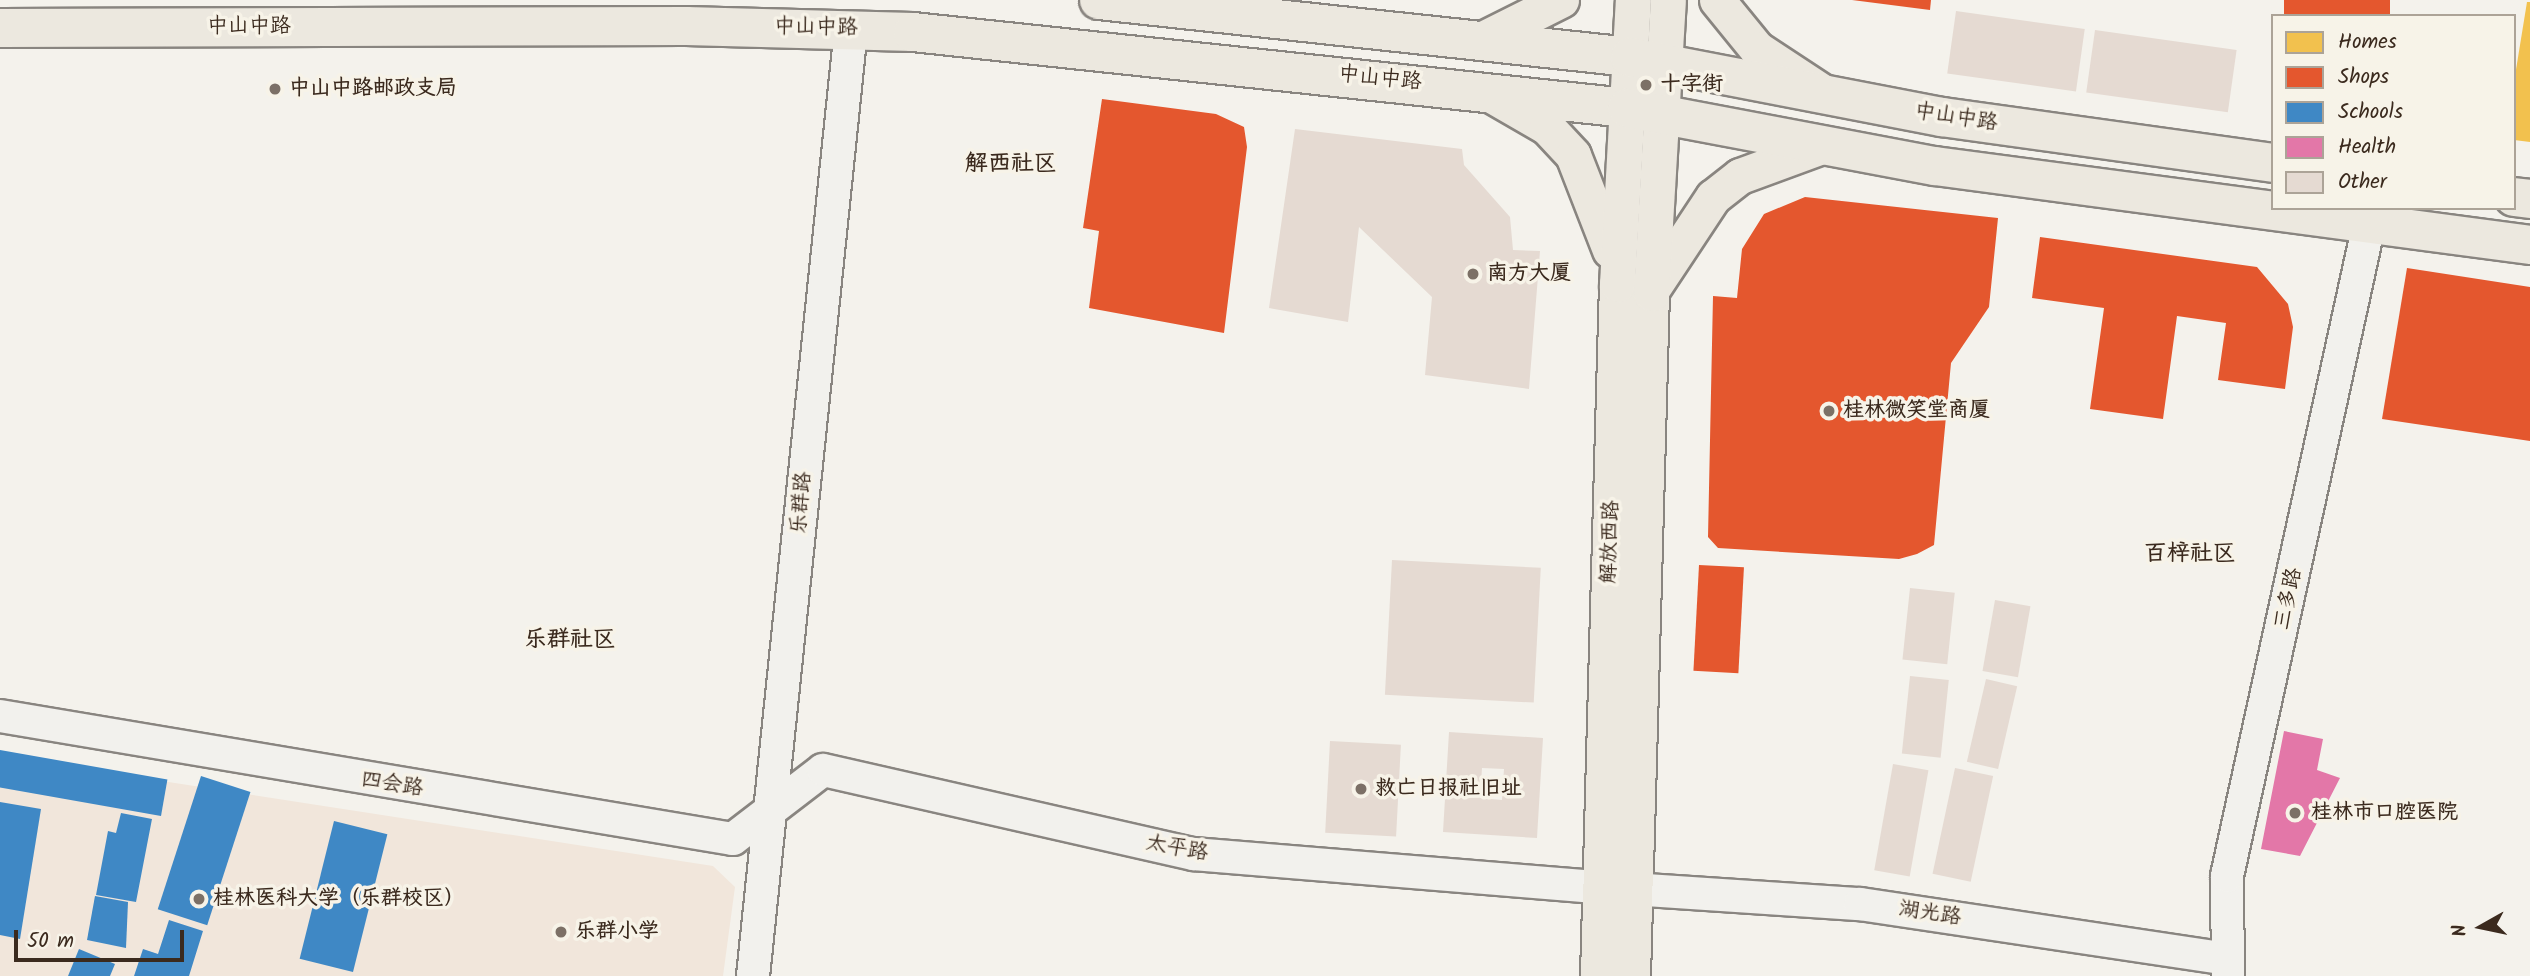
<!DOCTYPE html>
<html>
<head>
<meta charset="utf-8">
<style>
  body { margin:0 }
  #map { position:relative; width:2530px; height:976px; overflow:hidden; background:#f4f2ec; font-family:Kalam,"LXGW WenKai TC",sans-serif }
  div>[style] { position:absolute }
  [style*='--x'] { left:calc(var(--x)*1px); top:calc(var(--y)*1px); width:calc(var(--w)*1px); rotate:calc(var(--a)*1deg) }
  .built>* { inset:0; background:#f1e6db }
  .homes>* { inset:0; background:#f2c14e }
  .shops>* { inset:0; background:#e4572e; transform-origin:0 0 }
  .schools>* { inset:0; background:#3f88c5; transform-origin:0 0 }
  .health>* { inset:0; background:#e377a8 }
  .building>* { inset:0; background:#e5dad2; transform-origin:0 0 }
  .roads { filter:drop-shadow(2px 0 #898580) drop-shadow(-2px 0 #898580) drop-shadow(0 2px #898580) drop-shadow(0 -2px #898580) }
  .secondary>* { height:32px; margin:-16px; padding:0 16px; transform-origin:16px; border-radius:16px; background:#f2f1ed }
  .primary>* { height:35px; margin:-17.5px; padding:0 17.5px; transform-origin:17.5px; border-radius:17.5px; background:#ece8df }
  .highway>* { height:38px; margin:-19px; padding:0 19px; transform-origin:19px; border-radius:19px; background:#ece8df }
  .dots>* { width:19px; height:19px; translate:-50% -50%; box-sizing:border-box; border:4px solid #f7f3e8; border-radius:50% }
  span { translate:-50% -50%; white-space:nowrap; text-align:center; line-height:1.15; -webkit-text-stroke:7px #f7f3e8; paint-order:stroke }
  .street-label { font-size:21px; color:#3b2a1e }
  .poi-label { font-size:21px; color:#3b2a1e; font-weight:700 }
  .left { translate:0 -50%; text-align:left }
  .neighbourhood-label { font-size:23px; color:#3b2a1e; font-weight:700 }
  .legend { position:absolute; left:2271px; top:14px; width:245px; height:196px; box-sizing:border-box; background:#f7f3e8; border:2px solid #aca397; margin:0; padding:9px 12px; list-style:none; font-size:21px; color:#3b2a1e }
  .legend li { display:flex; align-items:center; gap:14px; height:35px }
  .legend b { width:35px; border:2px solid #aca397 }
  .north { position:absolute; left:2446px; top:892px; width:70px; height:70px; -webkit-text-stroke:5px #f7f3e8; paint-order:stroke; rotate:261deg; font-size:19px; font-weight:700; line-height:28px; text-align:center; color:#3b2a1e }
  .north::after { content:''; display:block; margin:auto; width:24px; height:32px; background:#3b2a1e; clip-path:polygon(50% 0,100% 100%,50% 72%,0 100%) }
  .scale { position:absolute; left:14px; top:930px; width:170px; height:32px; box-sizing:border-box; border:4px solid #3b2a1e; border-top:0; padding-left:9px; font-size:21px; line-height:24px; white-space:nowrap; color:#3b2a1e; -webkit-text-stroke:5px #f7f3e8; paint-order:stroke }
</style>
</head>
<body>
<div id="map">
  <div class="built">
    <div style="clip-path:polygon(0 756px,713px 866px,735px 887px,723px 976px,0 976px)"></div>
  </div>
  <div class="homes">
    <div style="clip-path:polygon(2527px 2px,2530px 2px,2530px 142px,2514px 140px,2514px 82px)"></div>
  </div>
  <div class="shops">
    <div style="clip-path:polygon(1852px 0,1931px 0,1930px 10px)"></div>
    <div style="left:2284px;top:0;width:106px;height:16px"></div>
    <div style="clip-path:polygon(1102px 99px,1216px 114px,1244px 127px,1247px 147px,1224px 333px,1089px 308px,1099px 231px,1083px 228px)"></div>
    <div style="clip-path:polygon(1805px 197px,1998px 218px,1989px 307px,1951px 363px,1934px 545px,1917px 554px,1899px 559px,1718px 548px,1708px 537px,1713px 296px,1737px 298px,1742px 249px,1764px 214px)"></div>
    <div style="clip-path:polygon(2040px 237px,2257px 267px,2288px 304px,2293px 327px,2285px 389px,2218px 380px,2226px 323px,2177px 316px,2163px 419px,2090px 409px,2104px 308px,2032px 298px)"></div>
    <div style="clip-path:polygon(2407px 268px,2530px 287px,2530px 441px,2382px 419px)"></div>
    <div style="left:1699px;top:565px;width:45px;height:106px;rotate:3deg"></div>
  </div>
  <div class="schools">
    <div style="left:0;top:750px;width:170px;height:37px;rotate:10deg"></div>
    <div style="left:201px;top:776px;width:52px;height:140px;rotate:18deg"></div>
    <div style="clip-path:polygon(0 802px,41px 809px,20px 939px,0 935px)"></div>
    <div style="clip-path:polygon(121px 813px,152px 819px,136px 902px,96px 895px,108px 831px,116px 833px)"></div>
    <div style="left:334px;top:821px;width:55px;height:142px;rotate:14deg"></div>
    <div style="clip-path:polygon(95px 896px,128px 902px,126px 948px,87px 940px)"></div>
    <div style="clip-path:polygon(169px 920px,203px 931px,189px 976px,134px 976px,143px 949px,158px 954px)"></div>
    <div style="clip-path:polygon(79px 949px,115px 964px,110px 976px,68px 976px)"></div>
  </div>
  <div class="health">
    <div style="clip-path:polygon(2284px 731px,2323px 739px,2317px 770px,2340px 778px,2300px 856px,2261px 849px)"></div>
  </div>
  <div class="building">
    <div style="left:1956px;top:11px;width:130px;height:63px;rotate:8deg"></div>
    <div style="left:2095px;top:30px;width:143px;height:63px;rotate:8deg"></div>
    <div style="clip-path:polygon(1295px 129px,1462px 149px,1464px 165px,1510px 217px,1513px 250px,1540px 251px,1529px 389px,1425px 375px,1432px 297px,1359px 227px,1348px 322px,1269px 308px)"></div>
    <div style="left:1392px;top:560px;width:149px;height:135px;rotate:3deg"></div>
    <div style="left:1910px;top:588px;width:45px;height:72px;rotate:6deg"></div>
    <div style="left:1995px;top:600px;width:36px;height:72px;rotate:10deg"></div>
    <div style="left:1910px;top:676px;width:39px;height:78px;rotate:6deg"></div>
    <div style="left:1986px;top:679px;width:32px;height:85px;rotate:13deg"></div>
    <div style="clip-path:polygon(evenodd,1449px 732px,1543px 738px,1537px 838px,1443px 832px,1449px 732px,1482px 768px,1504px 769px,1502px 800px,1480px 798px,1482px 768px)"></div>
    <div style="left:1330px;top:741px;width:71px;height:92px;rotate:3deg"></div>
    <div style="left:1893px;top:764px;width:36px;height:108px;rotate:10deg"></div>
    <div style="left:1955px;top:768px;width:39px;height:108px;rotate:12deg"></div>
  </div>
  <div class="roads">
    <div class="secondary">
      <div style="--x:0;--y:716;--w:743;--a:9.53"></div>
      <div style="--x:733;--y:839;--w:113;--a:-37.5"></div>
      <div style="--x:823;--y:770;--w:380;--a:12.8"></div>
      <div style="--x:1194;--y:854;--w:405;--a:4.7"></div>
      <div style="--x:1632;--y:889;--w:228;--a:3.8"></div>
      <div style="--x:1860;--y:904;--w:371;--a:8.5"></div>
      <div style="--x:753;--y:976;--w:952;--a:-84.09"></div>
      <div style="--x:2228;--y:976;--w:100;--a:-90.6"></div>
      <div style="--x:2227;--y:876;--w:667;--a:-77.71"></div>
    </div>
    <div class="primary">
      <div style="--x:1717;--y:0;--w:63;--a:50.8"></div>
      <div style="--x:1757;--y:49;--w:80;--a:33.3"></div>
      <div style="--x:1485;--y:38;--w:85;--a:-26.6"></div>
      <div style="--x:1490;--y:94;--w:66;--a:30.1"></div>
      <div style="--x:1547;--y:127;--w:38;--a:47"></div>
      <div style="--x:1573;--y:155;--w:102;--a:68.7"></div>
      <div style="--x:1654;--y:286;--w:107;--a:-56.5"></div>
      <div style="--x:1713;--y:197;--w:34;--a:-38"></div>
      <div style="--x:1740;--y:176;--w:87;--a:-20.1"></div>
      <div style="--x:1598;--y:976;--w:692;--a:-88.43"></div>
      <div style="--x:1617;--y:284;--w:284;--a:-86.8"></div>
      <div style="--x:1632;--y:976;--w:683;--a:-88.41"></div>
      <div style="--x:1651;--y:293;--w:293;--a:-86.7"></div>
    </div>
    <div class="highway">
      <div style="--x:1099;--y:0;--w:534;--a:6.13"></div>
      <div style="--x:1630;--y:57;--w:318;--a:10.9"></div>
      <div style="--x:1942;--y:117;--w:334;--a:7.9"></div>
      <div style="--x:0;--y:28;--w:686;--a:-0.17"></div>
      <div style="--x:686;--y:26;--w:227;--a:1.5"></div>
      <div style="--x:913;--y:32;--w:718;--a:6.08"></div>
      <div style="--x:1627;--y:108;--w:313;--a:10.7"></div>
      <div style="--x:1935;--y:166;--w:600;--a:7.56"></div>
      <div style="--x:2514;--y:197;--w:16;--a:7"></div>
    </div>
  </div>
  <div class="dots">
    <div style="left:1646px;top:85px;background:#7c7066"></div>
    <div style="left:275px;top:89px;background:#7c7066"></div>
    <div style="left:1473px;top:274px;background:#7c7066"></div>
    <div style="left:1829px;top:411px;background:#7c7066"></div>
    <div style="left:1361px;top:789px;background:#7c7066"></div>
    <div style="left:2295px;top:813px;background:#7c7066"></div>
    <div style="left:199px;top:899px;background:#7c7066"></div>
    <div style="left:561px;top:932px;background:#7c7066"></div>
  </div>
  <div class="street-label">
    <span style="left:249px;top:27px">中山中路</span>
    <span style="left:816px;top:28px;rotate:1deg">中山中路</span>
    <span style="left:1380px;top:79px;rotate:6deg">中山中路</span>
    <span style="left:1956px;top:118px;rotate:9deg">中山中路</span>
    <span style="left:802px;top:503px;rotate:-85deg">乐群路</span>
    <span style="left:1611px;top:542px;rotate:-88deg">解放西路</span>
    <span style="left:2289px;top:599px;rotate:-78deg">三多路</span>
    <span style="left:392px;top:785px;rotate:9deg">四会路</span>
    <span style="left:1177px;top:849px;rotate:10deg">太平路</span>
    <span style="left:1930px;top:914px;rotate:9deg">湖光路</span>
  </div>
  <div class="poi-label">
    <span class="left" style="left:1660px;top:85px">十字街</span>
    <span class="left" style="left:289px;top:89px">中山中路邮政支局</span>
    <span class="left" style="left:1487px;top:274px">南方大厦</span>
    <span class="left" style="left:1843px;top:411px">桂林微笑堂商厦</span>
    <span class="left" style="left:1375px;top:789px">救亡日报社旧址</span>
    <span class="left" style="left:2311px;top:813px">桂林市口腔医院</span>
    <span class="left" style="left:213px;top:899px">桂林医科大学（乐群校区）</span>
    <span class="left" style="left:575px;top:932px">乐群小学</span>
  </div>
  <div class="neighbourhood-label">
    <span style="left:1011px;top:164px">解西社区</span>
    <span style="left:2190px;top:554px">百梓社区</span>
    <span style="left:570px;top:640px">乐群社区</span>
  </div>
  <ul class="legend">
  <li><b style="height:19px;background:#f2c14e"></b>Homes</li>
  <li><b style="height:19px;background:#e4572e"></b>Shops</li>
  <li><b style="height:19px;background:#3f88c5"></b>Schools</li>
  <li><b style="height:19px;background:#e377a8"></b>Health</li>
  <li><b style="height:19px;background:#e5dad2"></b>Other</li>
  </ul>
  <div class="north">N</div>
  <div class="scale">50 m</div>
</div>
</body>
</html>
